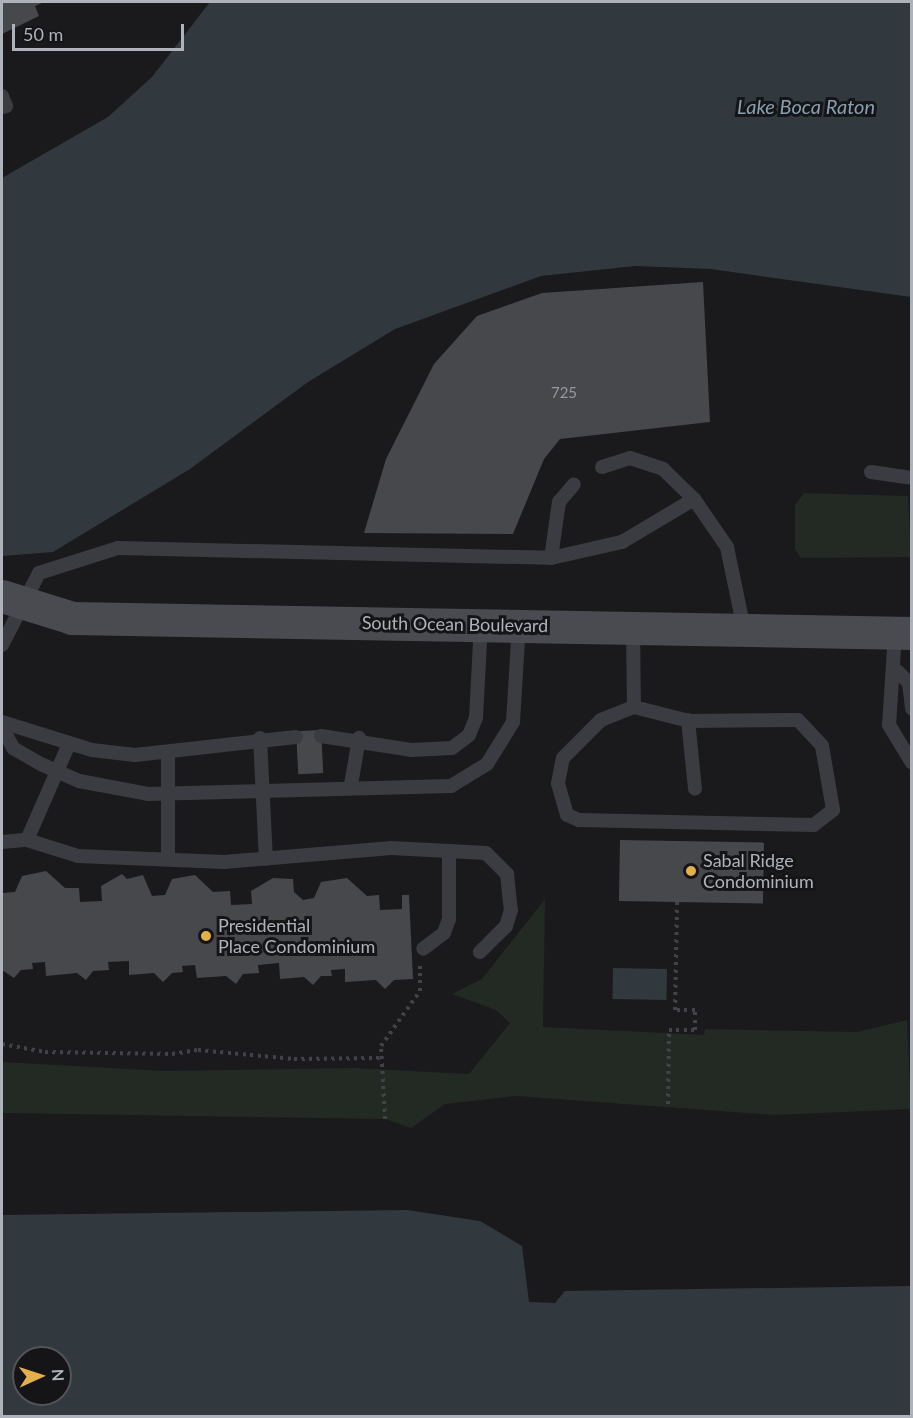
<!DOCTYPE html>
<html>
<head>
<meta charset="utf-8">
<style>
  body { margin:0 }
  #map { position:relative; width:913px; height:1418px; overflow:hidden; background:#1a1a1c; font-family:Lato,sans-serif }
  div>[style] { position:absolute }
  [style*='--x'] { left:calc(var(--x)*1px); top:calc(var(--y)*1px); width:calc(var(--w)*1px); rotate:calc(var(--a)*1deg) }
  .green>* { inset:0; background:#222a23 }
  .water>* { inset:0; background:#31393f; transform-origin:0 0 }
  .building>* { inset:0; background:#47484c; transform-origin:0 0 }
  .path>* { height:4px; margin-top:-2px; transform-origin:0; background:repeating-linear-gradient(90deg,#414348 0 3px,transparent 0 7.5px) }
  .service>* { height:14px; margin:-7px; padding:0 7px; transform-origin:7px; border-radius:7px; background:#3b3c41 }
  .secondary>* { height:33px; margin:-16.5px; padding:0 16.5px; transform-origin:16.5px; border-radius:16.5px; background:#4a4b51 }
  .secondary-bridge>* { height:33px; margin:-16.5px; padding:0 16.5px; transform-origin:16.5px; border-radius:16.5px; background:#4a4b51 }
  .dots>* { width:16px; height:16px; translate:-50% -50%; box-sizing:border-box; border:3px solid #151517; border-radius:50% }
  span { translate:-50% -50%; white-space:nowrap; text-align:center; line-height:1.15; -webkit-text-stroke:6px #151517; paint-order:stroke }
  .number-label { font-size:15px; color:#94989e }
  .number-label span { -webkit-text-stroke-width:0 }
  .street-label { font-size:18px; color:#aeb2ba }
  .poi-label { font-size:18px; color:#aeb2ba }
  .left { translate:0 -50%; text-align:left }
  .water-label { font-size:20px; color:#889fb2; font-style:italic }
  .frame { position:absolute; inset:0; border:3px solid #aeb2ba; pointer-events:none }
  .north { position:absolute; left:12px; top:1346px; width:60px; height:60px; box-sizing:border-box; background:#151517; border:2px solid #525458; border-radius:50%; rotate:87deg; font-size:16px; font-weight:700; line-height:24px; text-align:center; color:#aeb2ba }
  .north::after { content:''; display:block; margin:auto; width:21px; height:27px; background:#e3b04b; clip-path:polygon(50% 0,100% 100%,50% 72%,0 100%) }
  .scale { position:absolute; left:12px; top:24px; width:172px; height:27px; box-sizing:border-box; border:3px solid #aeb2ba; border-top:0; padding-left:8px; font-size:18px; line-height:21px; white-space:nowrap; color:#aeb2ba; -webkit-text-stroke:4px #151517; paint-order:stroke }
</style>
</head>
<body>
<div id="map">
  <div class="green">
    <div style="clip-path:polygon(804px 493px,908px 496px,911px 557px,801px 558px,795px 549px,795px 505px)"></div>
    <div style="clip-path:polygon(545px 899px,543px 1027px,704px 1035px,705px 1029px,857px 1032px,907px 1020px,911px 1109px,775px 1115px,516px 1096px,445px 1104px,411px 1128px,385px 1119px,2px 1113px,3px 1062px,165px 1071px,354px 1068px,469px 1074px,510px 1023px,496px 1010px,452px 994px,482px 979px)"></div>
  </div>
  <div class="water">
    <div style="clip-path:polygon(210px 2px,911px 2px,911px 297px,711px 269px,635px 266px,541px 276px,395px 329px,308px 382px,190px 469px,53px 552px,2px 556px,2px 178px,108px 117px,152px 77px)"></div>
    <div style="left:613px;top:968px;width:54px;height:31px;rotate:1deg"></div>
    <div style="clip-path:polygon(evenodd,407px 1210px,480px 1221px,522px 1246px,529px 1302px,555px 1303px,565px 1291px,911px 1286px,911px 1416px,2px 1416px,2px 1215px,407px 1210px,24px 1358px,60px 1358px,60px 1394px,24px 1394px,24px 1358px)"></div>
  </div>
  <div class="building">
    <div style="clip-path:polygon(2px 2px,44px 2px,35px 6px,39px 16px,2px 34px)"></div>
    <div style="clip-path:polygon(703px 282px,710px 422px,560px 439px,544px 459px,513px 534px,364px 533px,386px 459px,434px 364px,477px 316px,542px 293px)"></div>
    <div style="left:321px;top:730px;width:43px;height:25px;rotate:87deg"></div>
    <div style="left:620px;top:840px;width:144px;height:61px;rotate:1deg"></div>
    <div style="clip-path:polygon(46px 871px,65px 888px,79px 888px,80px 902px,102px 901px,101px 886px,122px 874px,127px 879px,143px 875px,152px 896px,165px 895px,172px 879px,195px 875px,213px 892px,230px 891px,231px 905px,252px 904px,251px 891px,273px 878px,293px 879px,294px 892px,303px 900px,314px 898px,321px 882px,347px 878px,367px 896px,379px 895px,380px 910px,402px 909px,402px 895px,409px 895px,413px 979px,394px 980px,385px 989px,376px 980px,345px 982px,345px 969px,331px 970px,332px 976px,321px 976px,313px 985px,304px 977px,280px 979px,279px 963px,258px 965px,259px 973px,243px 974px,236px 984px,226px 976px,197px 978px,195px 965px,182px 966px,183px 972px,172px 973px,163px 982px,154px 973px,129px 975px,129px 961px,108px 962px,109px 970px,93px 971px,86px 980px,77px 973px,46px 976px,45px 962px,32px 963px,33px 969px,21px 970px,14px 978px,2px 970px,2px 893px,15px 892px,22px 876px)"></div>
  </div>
  <div class="path">
    <div style="--x:2;--y:1044;--w:44;--a:10.5"></div>
    <div style="--x:45;--y:1052;--w:127;--a:0.9"></div>
    <div style="--x:172;--y:1054;--w:26;--a:-9"></div>
    <div style="--x:198;--y:1050;--w:96;--a:5.4"></div>
    <div style="--x:294;--y:1059;--w:89;--a:-0.6"></div>
    <div style="--x:668;--y:1104;--w:74;--a:-89.2"></div>
    <div style="--x:669;--y:1030;--w:26;--a:0"></div>
    <div style="--x:695;--y:1030;--w:20;--a:-90"></div>
    <div style="--x:695;--y:1010;--w:20;--a:180"></div>
    <div style="--x:675;--y:1010;--w:108;--a:-88.9"></div>
    <div style="--x:385;--y:1119;--w:73;--a:-93.1"></div>
    <div style="--x:381;--y:1046;--w:67;--a:-54.7"></div>
    <div style="--x:420;--y:991;--w:26;--a:-90"></div>
  </div>
  <div class="service">
    <div style="--x:2;--y:96;--w:11;--a:68"></div>
    <div style="--x:6;--y:106;--w:4;--a:166"></div>
    <div style="--x:602;--y:467;--w:29;--a:-18"></div>
    <div style="--x:630;--y:458;--w:35;--a:18"></div>
    <div style="--x:663;--y:469;--w:43;--a:44.1"></div>
    <div style="--x:694;--y:499;--w:58;--a:55.5"></div>
    <div style="--x:727;--y:547;--w:84;--a:78.3"></div>
    <div style="--x:871;--y:472;--w:41;--a:8.3"></div>
    <div style="--x:551;--y:558;--w:57;--a:-81.9"></div>
    <div style="--x:559;--y:502;--w:23;--a:-50"></div>
    <div style="--x:633;--y:627;--w:80;--a:89.3"></div>
    <div style="--x:634;--y:707;--w:57;--a:14.3"></div>
    <div style="--x:689;--y:721;--w:109;--a:-0.5"></div>
    <div style="--x:798;--y:720;--w:35;--a:47"></div>
    <div style="--x:822;--y:746;--w:65;--a:80.2"></div>
    <div style="--x:833;--y:810;--w:24;--a:142"></div>
    <div style="--x:814;--y:825;--w:235;--a:-178.8"></div>
    <div style="--x:579;--y:820;--w:13;--a:-157"></div>
    <div style="--x:567;--y:815;--w:33;--a:-106"></div>
    <div style="--x:558;--y:783;--w:25;--a:-79"></div>
    <div style="--x:563;--y:758;--w:54;--a:-45"></div>
    <div style="--x:601;--y:720;--w:35;--a:-22"></div>
    <div style="--x:895;--y:633;--w:92;--a:93.7"></div>
    <div style="--x:889;--y:725;--w:44;--a:58.8"></div>
    <div style="--x:2;--y:645;--w:81;--a:-62.8"></div>
    <div style="--x:39;--y:573;--w:83;--a:-17.6"></div>
    <div style="--x:118;--y:548;--w:433;--a:1.3"></div>
    <div style="--x:551;--y:558;--w:73;--a:-12.7"></div>
    <div style="--x:622;--y:542;--w:84;--a:-30.8"></div>
    <div style="--x:897;--y:671;--w:17;--a:45"></div>
    <div style="--x:909;--y:683;--w:26;--a:83"></div>
    <div style="--x:688;--y:720;--w:69;--a:84.2"></div>
    <div style="--x:2;--y:722;--w:94;--a:17.3"></div>
    <div style="--x:92;--y:750;--w:43;--a:6.6"></div>
    <div style="--x:135;--y:755;--w:162;--a:-6.4"></div>
    <div style="--x:2;--y:727;--w:24;--a:62"></div>
    <div style="--x:13;--y:748;--w:34;--a:30"></div>
    <div style="--x:43;--y:765;--w:39;--a:24"></div>
    <div style="--x:79;--y:781;--w:70;--a:10.7"></div>
    <div style="--x:148;--y:794;--w:303;--a:-1.5"></div>
    <div style="--x:451;--y:786;--w:42;--a:-31.4"></div>
    <div style="--x:487;--y:764;--w:49;--a:-58.2"></div>
    <div style="--x:513;--y:722;--w:97;--a:-86.5"></div>
    <div style="--x:321;--y:736;--w:91;--a:8.8"></div>
    <div style="--x:411;--y:750;--w:41;--a:-2.8"></div>
    <div style="--x:452;--y:748;--w:21;--a:-37"></div>
    <div style="--x:469;--y:735;--w:18;--a:-68"></div>
    <div style="--x:476;--y:718;--w:94;--a:-87"></div>
    <div style="--x:260;--y:738;--w:121;--a:87.2"></div>
    <div style="--x:351;--y:785;--w:48;--a:-80.3"></div>
    <div style="--x:27;--y:840;--w:105;--a:-66.4"></div>
    <div style="--x:2;--y:842;--w:25;--a:-5"></div>
    <div style="--x:27;--y:840;--w:53;--a:17.4"></div>
    <div style="--x:78;--y:856;--w:146;--a:2.4"></div>
    <div style="--x:224;--y:862;--w:168;--a:-4.8"></div>
    <div style="--x:391;--y:848;--w:58;--a:3"></div>
    <div style="--x:449;--y:851;--w:68;--a:90"></div>
    <div style="--x:449;--y:919;--w:15;--a:110"></div>
    <div style="--x:444;--y:933;--w:26;--a:143"></div>
    <div style="--x:449;--y:851;--w:37;--a:3"></div>
    <div style="--x:486;--y:853;--w:30;--a:45"></div>
    <div style="--x:507;--y:874;--w:36;--a:84"></div>
    <div style="--x:511;--y:910;--w:17;--a:107"></div>
    <div style="--x:506;--y:926;--w:37;--a:135"></div>
    <div style="--x:168;--y:859;--w:104;--a:-90"></div>
  </div>
  <div class="secondary">
    <div style="--x:72;--y:618;--w:840;--a:1.02"></div>
  </div>
  <div class="secondary-bridge">
    <div style="--x:2;--y:596;--w:73;--a:17.4"></div>
  </div>
  <div class="dots">
    <div style="left:691px;top:871px;background:#e3b04b"></div>
    <div style="left:206px;top:936px;background:#e3b04b"></div>
  </div>
  <div class="number-label">
    <span style="left:564px;top:393px">725</span>
  </div>
  <div class="street-label">
    <span style="left:455px;top:624px;rotate:1deg">South Ocean Boulevard</span>
  </div>
  <div class="poi-label">
    <span class="left" style="left:703px;top:871px">Sabal Ridge<br>Condominium</span>
    <span class="left" style="left:218px;top:936px">Presidential<br>Place Condominium</span>
  </div>
  <div class="water-label">
    <span style="left:806px;top:106px">Lake Boca Raton</span>
  </div>
  <div class="frame"></div>
  <div class="north">N</div>
  <div class="scale">50 m</div>
</div>
</body>
</html>
